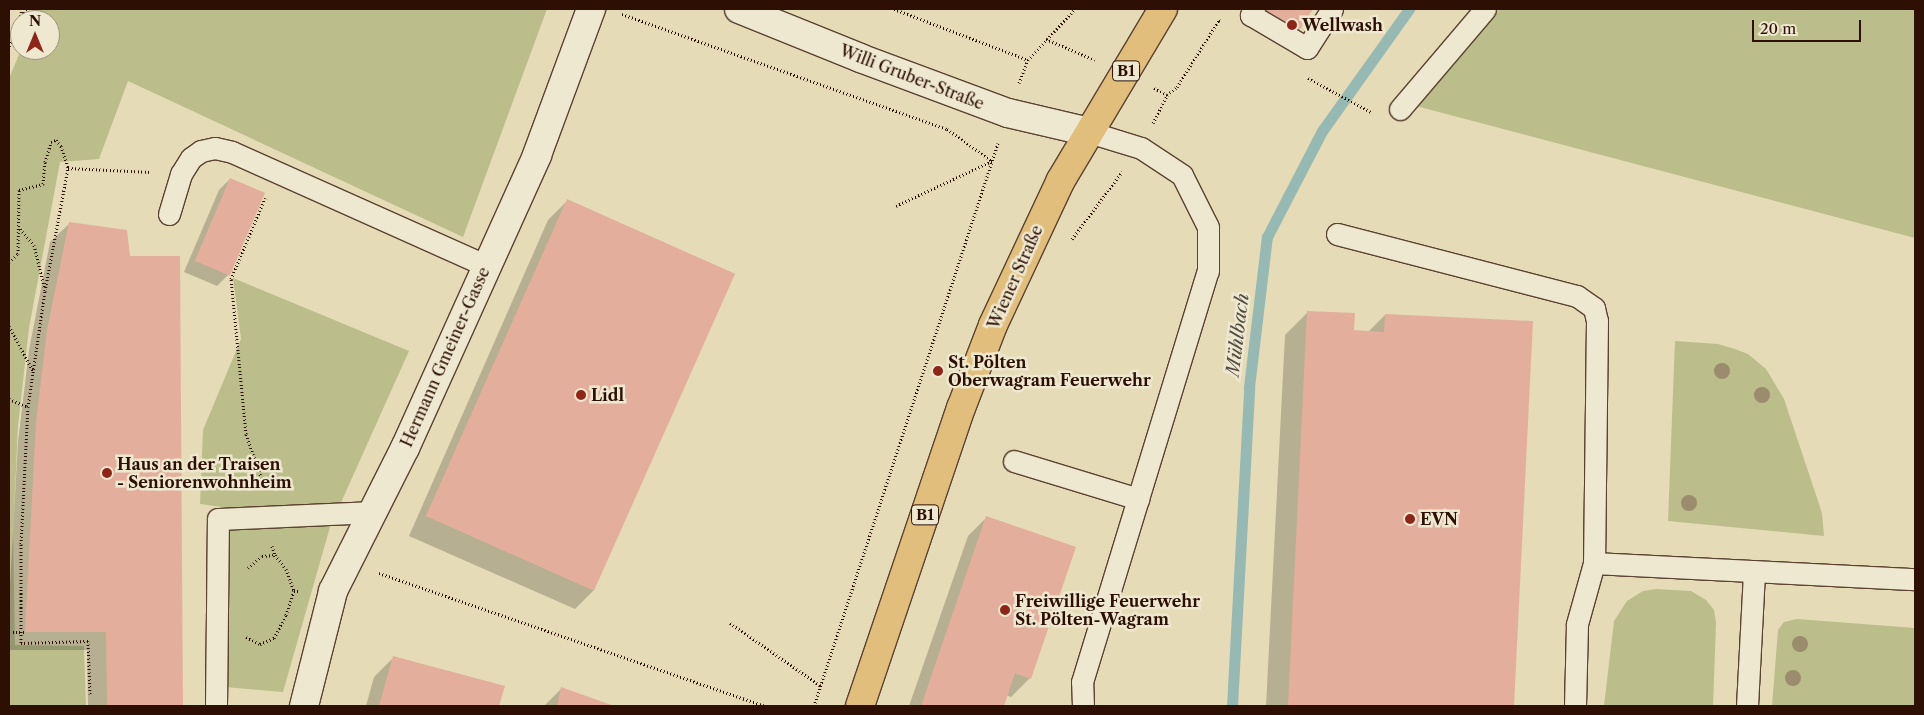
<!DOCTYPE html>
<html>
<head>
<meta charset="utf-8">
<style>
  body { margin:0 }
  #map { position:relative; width:1924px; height:715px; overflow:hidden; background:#e5dbb7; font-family:"Libre Caslon Text",serif }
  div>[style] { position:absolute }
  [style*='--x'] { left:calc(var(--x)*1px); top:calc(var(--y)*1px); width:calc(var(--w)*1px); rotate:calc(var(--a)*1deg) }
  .green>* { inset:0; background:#bbbe8a }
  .shadow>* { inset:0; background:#0003 }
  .stream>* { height:11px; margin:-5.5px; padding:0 5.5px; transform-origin:5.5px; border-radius:5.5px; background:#96bab3 }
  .building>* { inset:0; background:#e3af9c; transform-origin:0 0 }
  .path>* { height:3px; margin-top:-1.5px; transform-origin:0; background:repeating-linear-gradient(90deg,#2d0f04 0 1px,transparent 0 3.5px) }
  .roads { filter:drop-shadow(1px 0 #5b4231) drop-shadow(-1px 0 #5b4231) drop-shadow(0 1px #5b4231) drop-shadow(0 -1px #5b4231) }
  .lane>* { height:21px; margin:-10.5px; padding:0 10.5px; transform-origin:10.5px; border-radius:10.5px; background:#eee8d0 }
  .street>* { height:28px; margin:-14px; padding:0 14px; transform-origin:14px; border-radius:14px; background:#eee8d0 }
  .secondary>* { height:28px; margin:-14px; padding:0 14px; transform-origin:14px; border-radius:14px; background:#eee8d0 }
  .primary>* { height:28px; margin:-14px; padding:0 14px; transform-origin:14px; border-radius:14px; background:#e2be7c }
  .path-bridge>* { height:3px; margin-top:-1.5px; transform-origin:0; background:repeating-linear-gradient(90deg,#2d0f04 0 1px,transparent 0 3.5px) }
  .trees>* { width:16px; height:16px; margin:-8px; border-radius:50%; background:#9b8c6e }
  .dots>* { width:14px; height:14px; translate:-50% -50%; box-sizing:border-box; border:2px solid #eee8d0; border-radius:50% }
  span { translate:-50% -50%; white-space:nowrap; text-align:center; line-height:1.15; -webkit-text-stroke:5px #eee8d0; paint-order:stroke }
  .shield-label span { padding:1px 4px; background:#eee8d0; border:1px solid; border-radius:4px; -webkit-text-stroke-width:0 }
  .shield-label { font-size:15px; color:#2d0f04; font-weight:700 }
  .poi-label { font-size:16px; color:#2d0f04; font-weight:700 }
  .left { translate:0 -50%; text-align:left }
  .street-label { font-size:16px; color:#2d0f04 }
  .water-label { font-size:18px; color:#524b41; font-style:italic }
  .frame { position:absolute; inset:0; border:10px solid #2d0f04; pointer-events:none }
  .north { position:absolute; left:10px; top:10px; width:50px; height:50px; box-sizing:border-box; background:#eee8d0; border:1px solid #a1917e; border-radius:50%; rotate:0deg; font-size:14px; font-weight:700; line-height:20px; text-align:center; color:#2d0f04 }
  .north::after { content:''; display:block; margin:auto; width:18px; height:22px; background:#8f2418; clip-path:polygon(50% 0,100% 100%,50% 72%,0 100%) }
  .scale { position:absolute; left:1752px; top:20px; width:109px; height:22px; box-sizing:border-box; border:2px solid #2d0f04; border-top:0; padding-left:6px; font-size:15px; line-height:18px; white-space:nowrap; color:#2d0f04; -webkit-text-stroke:4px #eee8d0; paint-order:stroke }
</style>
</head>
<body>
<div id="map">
  <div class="green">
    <div style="clip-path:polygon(39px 9px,547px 9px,463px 237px,128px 81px,99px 159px,60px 162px,29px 328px,18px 426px,13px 533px,15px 645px,84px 646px,86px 706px,9px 706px,9px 78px,21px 50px,50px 50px,50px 20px,34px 20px)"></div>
    <div style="clip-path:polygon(1500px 9px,1915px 9px,1915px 238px,1416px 106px)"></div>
    <div style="clip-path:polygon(233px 278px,409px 351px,330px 527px,283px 692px,225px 687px,229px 508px,200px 504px,203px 430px,241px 339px)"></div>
    <div style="clip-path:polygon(1675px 341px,1718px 344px,1735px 349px,1748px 354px,1766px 369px,1784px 399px,1822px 513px,1824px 536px,1668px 521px)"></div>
    <div style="clip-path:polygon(1656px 589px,1691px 591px,1706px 600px,1714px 610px,1716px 623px,1713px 706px,1604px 706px,1614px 621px,1627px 601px,1643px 591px)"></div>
    <div style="clip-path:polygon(1797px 619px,1915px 628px,1915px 706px,1772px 706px,1778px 630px,1784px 622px)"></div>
  </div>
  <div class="shadow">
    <div style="clip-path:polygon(1267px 9px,1311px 9px,1296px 33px,1256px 27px)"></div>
    <div style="clip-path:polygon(230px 179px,264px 193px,228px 275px,217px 286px,184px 272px,219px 190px)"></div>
    <div style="clip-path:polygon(567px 201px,594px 590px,575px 609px,409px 536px,548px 220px)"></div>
    <div style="clip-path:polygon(70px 223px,129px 257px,179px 257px,182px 706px,88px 706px,87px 650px,9px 650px,9px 604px,18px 442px,29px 350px,50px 242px)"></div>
    <div style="clip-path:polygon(1308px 312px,1353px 332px,1368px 332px,1385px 315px,1532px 323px,1513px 706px,1266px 706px,1285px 335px)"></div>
    <div style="clip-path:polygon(987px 517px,1030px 678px,1011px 697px,1006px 695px,1003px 706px,909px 706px,968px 536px)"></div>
    <div style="clip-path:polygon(393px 658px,503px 687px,498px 706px,366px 706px,374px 677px)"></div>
    <div style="clip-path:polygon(561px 689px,611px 706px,544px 706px)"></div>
  </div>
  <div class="stream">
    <div style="--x:1232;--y:706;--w:319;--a:-86.9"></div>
    <div style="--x:1249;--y:387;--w:151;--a:-83.2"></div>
    <div style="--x:1267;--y:237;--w:119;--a:-62.6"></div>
    <div style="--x:1322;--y:131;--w:150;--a:-54.5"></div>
  </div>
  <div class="building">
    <div style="clip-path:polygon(1270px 9px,1313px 9px,1297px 34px,1266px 15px)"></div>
    <div style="left:230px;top:178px;width:38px;height:90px;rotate:23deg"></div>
    <div style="left:567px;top:199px;width:184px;height:347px;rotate:24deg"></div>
    <div style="clip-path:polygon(69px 222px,127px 230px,130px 256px,180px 256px,183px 706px,107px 706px,106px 632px,25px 632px,36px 422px,47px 330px)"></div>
    <div style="clip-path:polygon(1307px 311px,1355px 313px,1354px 330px,1384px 332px,1385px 314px,1533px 321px,1514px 706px,1288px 706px)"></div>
    <div style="clip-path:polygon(986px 516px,1076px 547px,1031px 679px,1015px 673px,1004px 706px,921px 706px)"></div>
    <div style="clip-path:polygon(393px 656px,505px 686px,499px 706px,379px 706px)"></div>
    <div style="clip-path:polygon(561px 687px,614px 706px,557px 706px)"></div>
  </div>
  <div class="path">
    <div style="--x:894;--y:9;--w:143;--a:20.8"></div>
    <div style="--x:622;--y:14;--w:345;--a:19.5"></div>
    <div style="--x:947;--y:129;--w:55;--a:35.4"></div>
    <div style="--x:992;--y:161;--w:106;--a:154.9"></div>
    <div style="--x:21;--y:19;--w:11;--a:-63"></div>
    <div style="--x:19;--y:23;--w:14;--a:-78"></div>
    <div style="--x:1046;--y:39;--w:53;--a:23.2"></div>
    <div style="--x:9;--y:46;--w:26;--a:-65"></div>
    <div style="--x:1308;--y:78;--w:72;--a:28.4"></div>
    <div style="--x:1019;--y:83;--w:25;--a:-69"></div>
    <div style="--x:1028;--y:60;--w:69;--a:-47.3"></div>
    <div style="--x:1154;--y:88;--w:15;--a:28"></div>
    <div style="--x:1153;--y:123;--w:31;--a:-63"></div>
    <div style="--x:1167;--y:95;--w:13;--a:-39"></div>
    <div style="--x:1177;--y:87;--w:79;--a:-57.9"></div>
    <div style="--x:1219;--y:20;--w:2;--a:27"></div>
    <div style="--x:20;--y:229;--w:21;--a:49"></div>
    <div style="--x:34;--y:245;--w:46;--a:76.3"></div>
    <div style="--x:1072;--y:239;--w:84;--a:-53.3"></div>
    <div style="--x:9;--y:262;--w:12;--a:-42"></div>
    <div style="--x:18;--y:254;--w:64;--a:-89.1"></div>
    <div style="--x:19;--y:190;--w:25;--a:-14"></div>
    <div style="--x:43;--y:184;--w:22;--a:-85"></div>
    <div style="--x:45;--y:162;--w:21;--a:-73"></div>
    <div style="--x:51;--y:142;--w:5;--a:-22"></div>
    <div style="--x:56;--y:140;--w:8;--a:50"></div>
    <div style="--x:61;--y:146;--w:23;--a:72"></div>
    <div style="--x:9;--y:326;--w:51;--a:61.9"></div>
    <div style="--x:9;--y:399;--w:21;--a:23"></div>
    <div style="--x:265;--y:488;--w:57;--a:-109.4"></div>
    <div style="--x:246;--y:434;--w:156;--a:-95.5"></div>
    <div style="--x:231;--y:279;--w:88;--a:-67.2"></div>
    <div style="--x:272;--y:546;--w:9;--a:72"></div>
    <div style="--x:248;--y:568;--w:18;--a:-41"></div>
    <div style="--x:262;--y:556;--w:13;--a:-4"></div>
    <div style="--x:275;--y:555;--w:18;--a:52"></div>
    <div style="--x:286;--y:569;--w:23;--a:70"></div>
    <div style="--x:379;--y:573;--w:409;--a:19"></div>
    <div style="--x:730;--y:623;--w:111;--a:34.7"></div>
    <div style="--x:246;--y:637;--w:16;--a:27"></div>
    <div style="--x:260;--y:644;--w:15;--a:-23"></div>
    <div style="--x:274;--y:638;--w:26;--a:-62"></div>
    <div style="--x:286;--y:615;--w:25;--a:-72"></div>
    <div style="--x:294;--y:591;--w:6;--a:0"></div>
    <div style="--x:90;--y:694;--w:53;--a:-92.2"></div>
    <div style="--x:88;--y:641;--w:67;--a:178.3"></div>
    <div style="--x:21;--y:643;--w:99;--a:-90"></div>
    <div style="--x:21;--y:544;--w:137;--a:-87.1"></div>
    <div style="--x:28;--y:407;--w:117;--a:-81.7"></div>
    <div style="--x:45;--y:291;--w:125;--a:-79.4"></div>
    <div style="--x:68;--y:168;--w:83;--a:2.8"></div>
    <div style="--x:814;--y:706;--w:592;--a:-71.9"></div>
  </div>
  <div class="roads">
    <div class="lane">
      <div style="--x:1254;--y:9;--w:7;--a:117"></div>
      <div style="--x:1251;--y:15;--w:65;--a:30.5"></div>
      <div style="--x:1307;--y:48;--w:46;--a:-57.3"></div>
      <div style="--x:1400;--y:109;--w:131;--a:-49.6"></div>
      <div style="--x:169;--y:214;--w:42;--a:-73.3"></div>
      <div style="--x:181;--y:174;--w:19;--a:-58"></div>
      <div style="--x:191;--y:158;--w:12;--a:-35"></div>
      <div style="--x:201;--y:151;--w:14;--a:-12"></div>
      <div style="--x:215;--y:148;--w:17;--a:13"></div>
      <div style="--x:232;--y:152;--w:279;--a:24.1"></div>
      <div style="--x:1337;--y:234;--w:248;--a:14.5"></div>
      <div style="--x:1577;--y:296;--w:21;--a:35"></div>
      <div style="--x:1594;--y:308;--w:13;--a:77"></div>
      <div style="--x:1597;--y:321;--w:242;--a:90.7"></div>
      <div style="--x:1594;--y:563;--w:321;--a:2.9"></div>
      <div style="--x:1014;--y:461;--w:130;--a:17"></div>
      <div style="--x:216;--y:706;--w:187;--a:-89.4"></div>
      <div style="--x:218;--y:519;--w:156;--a:-2.6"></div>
      <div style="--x:1083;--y:706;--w:24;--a:-92"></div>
      <div style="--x:1082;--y:682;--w:430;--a:-73"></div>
      <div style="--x:1208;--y:271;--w:44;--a:-90"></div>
      <div style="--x:1208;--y:227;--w:58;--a:-116.6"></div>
      <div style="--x:1182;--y:175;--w:49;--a:-146.6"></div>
      <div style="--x:1141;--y:148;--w:54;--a:-162.9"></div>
      <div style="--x:1575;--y:706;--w:82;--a:-88.6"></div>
      <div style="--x:1577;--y:624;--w:63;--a:-74.4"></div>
      <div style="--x:1747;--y:706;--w:135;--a:-87"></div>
    </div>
    <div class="street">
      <div style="--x:304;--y:706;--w:119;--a:-75.8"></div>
      <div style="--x:333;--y:591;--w:160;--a:-63.3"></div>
      <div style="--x:405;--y:448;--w:321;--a:-65.7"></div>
      <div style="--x:537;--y:155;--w:156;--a:-69.7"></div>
    </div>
    <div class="secondary">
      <div style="--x:739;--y:9;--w:131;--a:22"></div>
      <div style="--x:860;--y:58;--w:158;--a:20.4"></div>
      <div style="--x:1008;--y:113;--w:83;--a:13.2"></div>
    </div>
    <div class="primary">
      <div style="--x:860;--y:706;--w:315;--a:-71.3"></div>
      <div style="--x:961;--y:408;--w:89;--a:-68.9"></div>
      <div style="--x:993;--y:325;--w:160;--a:-64.9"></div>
      <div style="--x:1061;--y:180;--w:199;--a:-59.2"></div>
    </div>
  </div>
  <div class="path-bridge">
    <div style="--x:9;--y:632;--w:16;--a:0"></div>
  </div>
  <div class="trees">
    <div style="left:1722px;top:371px"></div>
    <div style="left:1762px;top:395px"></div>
    <div style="left:1689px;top:503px"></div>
    <div style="left:1800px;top:644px"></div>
    <div style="left:1793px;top:678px"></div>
  </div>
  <div class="dots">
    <div style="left:1292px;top:25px;background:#8f2418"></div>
    <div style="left:938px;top:371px;background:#8f2418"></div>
    <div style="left:581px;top:395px;background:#8f2418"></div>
    <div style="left:107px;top:473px;background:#8f2418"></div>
    <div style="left:1410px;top:519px;background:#8f2418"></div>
    <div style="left:1005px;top:610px;background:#8f2418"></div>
  </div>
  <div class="shield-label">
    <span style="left:1126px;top:71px">B1</span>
    <span style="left:925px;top:515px">B1</span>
  </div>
  <div class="poi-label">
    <span class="left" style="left:1302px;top:25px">Wellwash</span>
    <span class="left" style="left:948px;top:371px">St. Pölten<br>Oberwagram Feuerwehr</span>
    <span class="left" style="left:591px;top:395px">Lidl</span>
    <span class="left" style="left:117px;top:473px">Haus an der Traisen<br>- Seniorenwohnheim</span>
    <span class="left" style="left:1420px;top:519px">EVN</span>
    <span class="left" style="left:1015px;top:610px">Freiwillige Feuerwehr<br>St. Pölten-Wagram</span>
  </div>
  <div class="street-label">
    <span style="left:912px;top:77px;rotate:21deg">Willi Gruber-Straße</span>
    <span style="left:1015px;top:277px;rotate:-66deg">Wiener Straße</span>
    <span style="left:445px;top:357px;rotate:-66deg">Hermann Gmeiner-Gasse</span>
  </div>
  <div class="water-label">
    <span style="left:1238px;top:335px;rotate:-83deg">Mühlbach</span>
  </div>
  <div class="frame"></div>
  <div class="north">N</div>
  <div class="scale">20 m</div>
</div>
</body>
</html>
